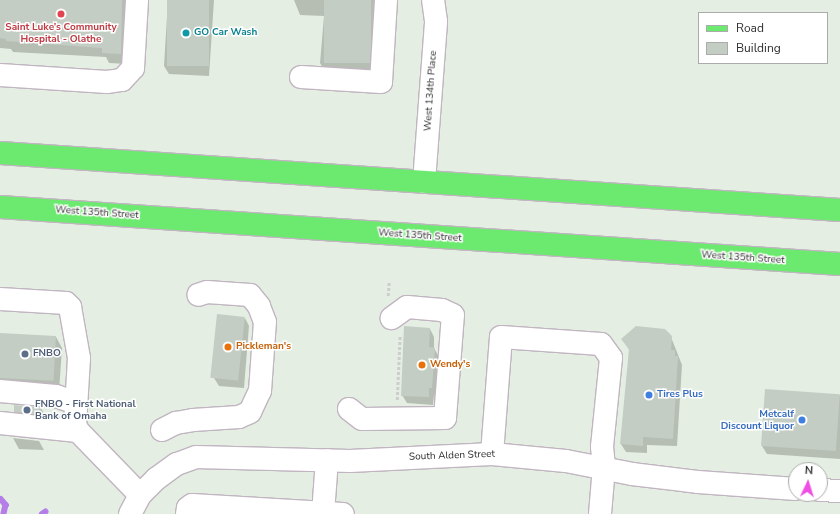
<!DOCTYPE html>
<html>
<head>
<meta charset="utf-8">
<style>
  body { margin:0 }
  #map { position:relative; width:840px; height:514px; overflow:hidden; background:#e4eee2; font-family:"Nunito Sans",sans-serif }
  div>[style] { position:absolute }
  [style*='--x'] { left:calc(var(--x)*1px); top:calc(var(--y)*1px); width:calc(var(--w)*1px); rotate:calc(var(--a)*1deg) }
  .shadow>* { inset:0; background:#0003 }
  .stream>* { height:5.5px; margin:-2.75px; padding:0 2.75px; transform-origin:2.75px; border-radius:2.75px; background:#b57de8 }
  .building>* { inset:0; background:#c4cdc4; transform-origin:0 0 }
  .path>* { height:2.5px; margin-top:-1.25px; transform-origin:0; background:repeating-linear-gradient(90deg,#cdcdcd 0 3px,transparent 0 5px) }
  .roads { filter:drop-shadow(1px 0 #c0b5c0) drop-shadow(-1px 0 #c0b5c0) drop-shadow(0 1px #c0b5c0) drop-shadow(0 -1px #c0b5c0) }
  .minor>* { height:22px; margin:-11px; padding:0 11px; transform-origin:11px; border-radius:11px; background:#fff }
  .major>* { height:22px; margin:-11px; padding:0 11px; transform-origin:11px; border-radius:11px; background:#6ce96f }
  .dots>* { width:11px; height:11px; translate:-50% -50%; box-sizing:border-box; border:2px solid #fff; border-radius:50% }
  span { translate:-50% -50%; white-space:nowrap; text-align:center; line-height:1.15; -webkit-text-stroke:3px #fff; paint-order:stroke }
  .health-label { font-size:10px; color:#be3a42; font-weight:700 }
  .culture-label { font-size:10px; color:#0d838f; font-weight:700 }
  .left { translate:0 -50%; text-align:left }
  .street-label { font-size:10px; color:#2e2e2e }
  .food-label { font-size:10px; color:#c56008; font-weight:700 }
  .service-label { font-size:10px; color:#4e5e75; font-weight:700 }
  .shop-label { font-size:10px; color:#366cbe; font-weight:700 }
  .right { translate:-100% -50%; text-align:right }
  .legend { position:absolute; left:698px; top:12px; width:130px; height:52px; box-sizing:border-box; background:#fff; border:1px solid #ababab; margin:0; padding:5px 7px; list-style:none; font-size:12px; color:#2e2e2e }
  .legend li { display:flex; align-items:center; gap:8px; height:20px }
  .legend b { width:20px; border:1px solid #ababab }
  .north { position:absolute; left:788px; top:462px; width:40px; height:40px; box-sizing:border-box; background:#fff; border:1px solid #ababab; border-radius:50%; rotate:4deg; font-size:11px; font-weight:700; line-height:16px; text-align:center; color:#2e2e2e }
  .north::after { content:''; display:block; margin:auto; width:14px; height:18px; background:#ef4de4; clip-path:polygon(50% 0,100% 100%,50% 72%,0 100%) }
</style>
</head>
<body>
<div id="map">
  <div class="shadow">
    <div style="clip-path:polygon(0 0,129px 0,127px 64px,109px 63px,106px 57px,13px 52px,11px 49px,0 48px)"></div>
    <div style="clip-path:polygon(168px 0,214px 0,209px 76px,169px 74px,164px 66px)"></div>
    <div style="clip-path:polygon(294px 0,377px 0,371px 77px,326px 73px,320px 63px,324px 16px,300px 15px)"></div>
    <div style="clip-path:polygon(245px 318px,249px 326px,244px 388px,219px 386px,214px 378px)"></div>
    <div style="clip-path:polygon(430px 329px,434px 337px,434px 348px,439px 357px,436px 396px,434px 395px,433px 405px,407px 403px,402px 395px)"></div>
    <div style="clip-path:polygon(0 334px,56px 337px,62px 348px,59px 392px,0 388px)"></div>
    <div style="clip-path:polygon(671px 337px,682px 365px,677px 446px,647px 445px,647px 453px,626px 452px,621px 444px,630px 351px,622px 339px)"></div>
    <div style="clip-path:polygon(840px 395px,840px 459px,767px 454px,762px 446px)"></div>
    <div style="clip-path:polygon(41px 408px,47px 419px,21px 422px,15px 412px)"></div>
    <div style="clip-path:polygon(13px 438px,39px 441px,44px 450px,19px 449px)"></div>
  </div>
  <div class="stream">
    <div style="--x:1;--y:499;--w:8;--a:50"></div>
    <div style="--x:6;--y:505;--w:9;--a:103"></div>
    <div style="--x:42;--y:514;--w:4;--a:-34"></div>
  </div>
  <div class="building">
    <div style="clip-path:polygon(0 0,122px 0,121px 54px,102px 53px,102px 48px,6px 41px,6px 39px,0 38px)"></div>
    <div style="left:167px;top:0;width:42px;height:66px"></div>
    <div style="left:324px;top:0;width:47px;height:63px"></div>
    <div style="left:217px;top:314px;width:28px;height:64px;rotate:6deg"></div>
    <div style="clip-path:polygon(404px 326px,430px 328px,429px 347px,435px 348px,432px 388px,429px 388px,429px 397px,401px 396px)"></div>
    <div style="clip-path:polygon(636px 326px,665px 329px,672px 336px,671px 350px,675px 350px,675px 356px,678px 356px,673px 439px,643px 437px,643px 446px,620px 444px,629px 349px,621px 339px)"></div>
    <div style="left:0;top:333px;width:56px;height:45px;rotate:3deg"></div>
    <div style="left:765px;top:389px;width:75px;height:57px;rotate:4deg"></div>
    <div style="clip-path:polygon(14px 405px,41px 407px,41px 415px,14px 412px)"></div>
  </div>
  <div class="path">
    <div style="--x:388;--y:296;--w:14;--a:-86"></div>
    <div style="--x:397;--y:400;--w:65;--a:-87.4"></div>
  </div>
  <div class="roads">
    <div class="minor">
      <div style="--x:0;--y:75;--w:107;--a:3.7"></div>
      <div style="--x:107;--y:82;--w:15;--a:-8"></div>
      <div style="--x:122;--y:80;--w:16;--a:-47"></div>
      <div style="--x:133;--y:68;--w:68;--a:-86.6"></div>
      <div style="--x:301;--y:77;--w:80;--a:3.6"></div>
      <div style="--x:381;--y:82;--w:82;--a:-86.5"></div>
      <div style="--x:424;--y:182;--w:161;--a:-85.7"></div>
      <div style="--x:436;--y:21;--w:21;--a:-98"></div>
      <div style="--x:0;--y:299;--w:66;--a:3.5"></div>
      <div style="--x:66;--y:303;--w:6;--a:45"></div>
      <div style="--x:70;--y:307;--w:52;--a:80"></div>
      <div style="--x:79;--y:358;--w:67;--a:93.4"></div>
      <div style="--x:75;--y:425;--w:7;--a:63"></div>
      <div style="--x:78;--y:431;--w:89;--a:45.9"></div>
      <div style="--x:0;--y:391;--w:56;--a:5.1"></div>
      <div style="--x:56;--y:396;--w:21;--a:19"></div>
      <div style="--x:349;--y:409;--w:16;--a:38"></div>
      <div style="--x:362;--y:419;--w:83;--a:-0.7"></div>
      <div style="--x:445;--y:418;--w:103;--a:-85.6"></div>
      <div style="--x:453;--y:315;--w:12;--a:-156"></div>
      <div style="--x:442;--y:310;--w:35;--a:-175"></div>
      <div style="--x:407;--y:307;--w:19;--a:144"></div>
      <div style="--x:0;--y:423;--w:78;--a:5.9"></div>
      <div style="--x:162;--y:430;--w:16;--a:-27"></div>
      <div style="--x:176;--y:423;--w:17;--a:-10"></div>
      <div style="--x:193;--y:420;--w:46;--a:-3.7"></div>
      <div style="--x:239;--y:417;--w:12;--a:-24"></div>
      <div style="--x:250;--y:412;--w:23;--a:-65"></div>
      <div style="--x:260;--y:391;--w:69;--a:-85.9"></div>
      <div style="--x:265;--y:322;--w:17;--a:-111"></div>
      <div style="--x:259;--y:306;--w:14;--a:-129"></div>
      <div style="--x:250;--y:295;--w:43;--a:-176"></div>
      <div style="--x:207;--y:292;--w:9;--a:162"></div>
      <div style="--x:492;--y:454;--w:117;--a:-85.6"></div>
      <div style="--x:501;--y:337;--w:100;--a:4"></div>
      <div style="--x:601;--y:344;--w:17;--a:54"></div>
      <div style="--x:611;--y:358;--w:89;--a:95.8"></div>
      <div style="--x:602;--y:447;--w:20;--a:84"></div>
      <div style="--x:604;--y:467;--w:47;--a:94.9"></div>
      <div style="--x:820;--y:490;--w:20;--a:3"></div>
      <div style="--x:323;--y:513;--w:53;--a:-85.7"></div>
      <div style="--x:130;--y:514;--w:21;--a:-62"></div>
      <div style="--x:140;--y:495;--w:23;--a:-45"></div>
      <div style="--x:156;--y:479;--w:26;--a:-36"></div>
      <div style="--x:177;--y:464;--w:20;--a:-20"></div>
      <div style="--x:196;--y:457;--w:154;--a:1.5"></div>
      <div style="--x:350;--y:461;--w:142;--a:-2.8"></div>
      <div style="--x:492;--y:454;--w:74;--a:5.4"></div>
      <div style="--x:566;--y:461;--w:67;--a:11.1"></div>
      <div style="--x:632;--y:474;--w:66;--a:6.9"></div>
      <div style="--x:698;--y:482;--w:98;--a:4.1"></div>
      <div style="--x:187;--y:514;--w:6;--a:-81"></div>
      <div style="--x:188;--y:508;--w:5;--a:-37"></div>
      <div style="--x:192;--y:505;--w:151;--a:3.4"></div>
    </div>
    <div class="major">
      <div style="--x:0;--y:153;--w:842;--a:3.88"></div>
      <div style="--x:0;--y:207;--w:842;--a:3.88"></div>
    </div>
  </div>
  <div class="dots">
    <div style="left:61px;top:14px;background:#e0444e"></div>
    <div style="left:186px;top:33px;background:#0f9aa8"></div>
    <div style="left:228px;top:347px;background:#e8710a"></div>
    <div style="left:25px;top:354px;background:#5c6f8a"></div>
    <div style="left:422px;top:365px;background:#e8710a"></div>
    <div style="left:649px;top:395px;background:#3f7fe0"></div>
    <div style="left:27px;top:410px;background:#5c6f8a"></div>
    <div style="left:802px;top:420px;background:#3f7fe0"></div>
  </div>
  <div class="health-label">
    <span style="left:61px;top:33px">Saint Luke’s Community<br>Hospital - Olathe</span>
  </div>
  <div class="culture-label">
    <span class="left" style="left:194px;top:33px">GO Car Wash</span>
  </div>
  <div class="street-label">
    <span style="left:431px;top:91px;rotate:-86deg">West 134th Place</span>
    <span style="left:97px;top:213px;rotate:4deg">West 135th Street</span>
    <span style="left:420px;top:236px;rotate:4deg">West 135th Street</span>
    <span style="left:743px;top:258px;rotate:4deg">West 135th Street</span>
    <span style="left:452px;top:456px;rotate:-2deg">South Alden Street</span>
  </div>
  <div class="food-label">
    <span class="left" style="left:236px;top:347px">Pickleman's</span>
    <span class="left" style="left:430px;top:365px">Wendy's</span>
  </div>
  <div class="service-label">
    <span class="left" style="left:33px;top:354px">FNBO</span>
    <span class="left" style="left:35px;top:410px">FNBO - First National<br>Bank of Omaha</span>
  </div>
  <div class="shop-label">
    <span class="left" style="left:657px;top:395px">Tires Plus</span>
    <span class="right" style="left:794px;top:420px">Metcalf<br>Discount Liquor</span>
  </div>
  <ul class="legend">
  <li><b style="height:5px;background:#6ce96f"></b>Road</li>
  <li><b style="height:11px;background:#c4cdc4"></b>Building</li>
  </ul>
  <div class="north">N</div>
</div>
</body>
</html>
